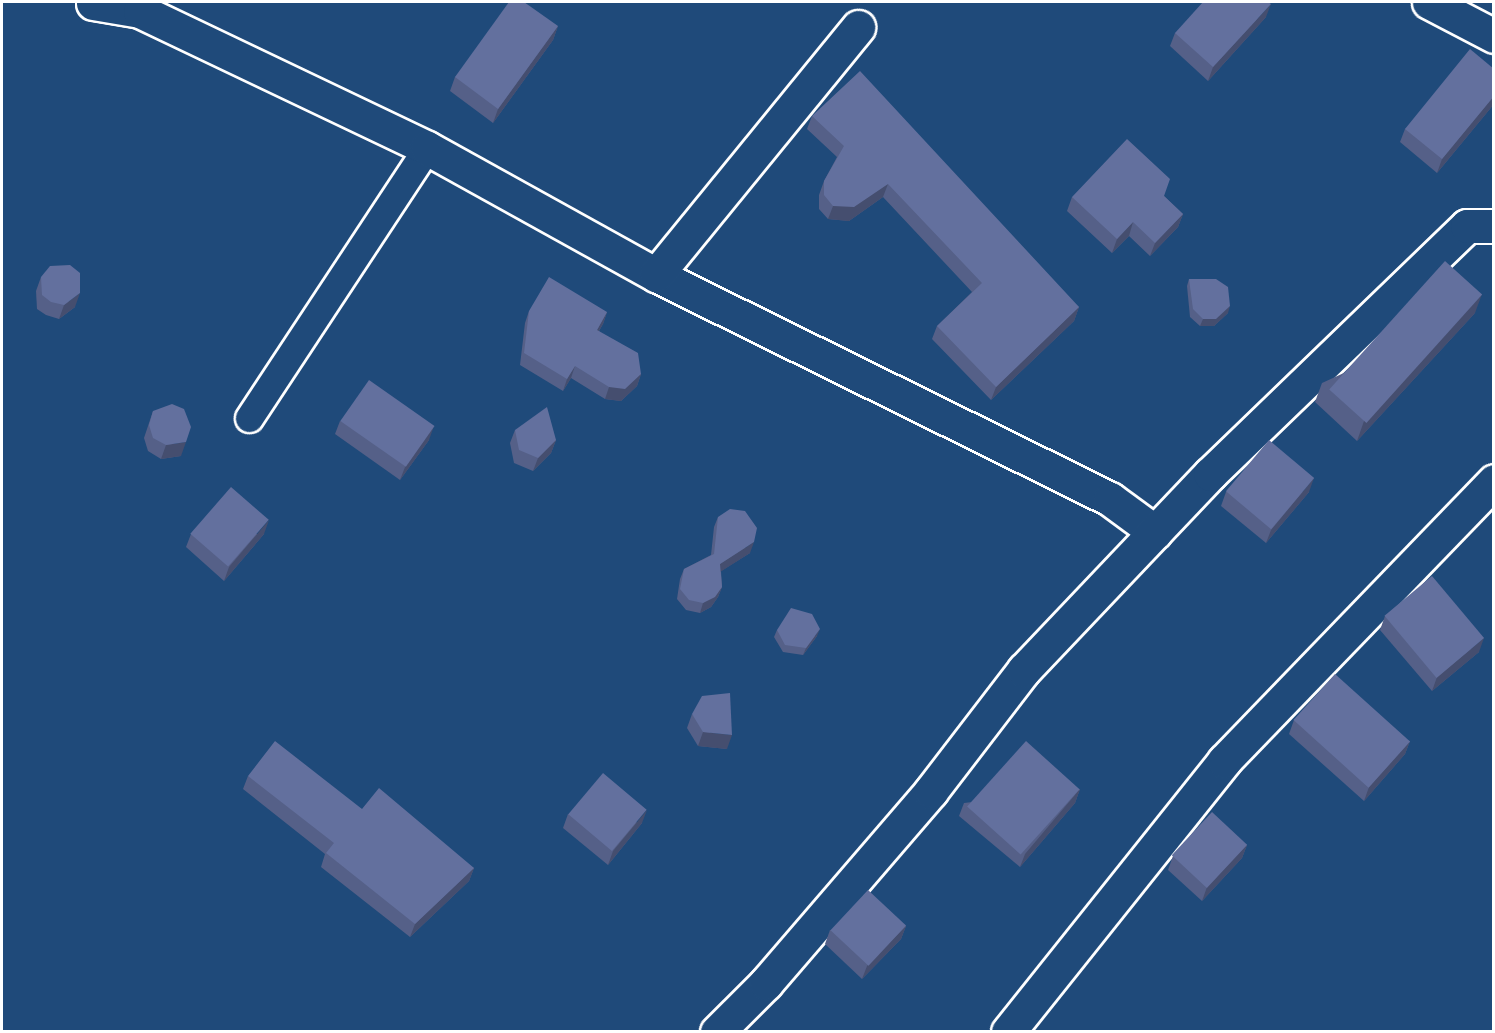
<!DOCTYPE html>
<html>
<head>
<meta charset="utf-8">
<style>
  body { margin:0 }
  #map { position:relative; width:1495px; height:1033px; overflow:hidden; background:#1f4a7a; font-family:"Balsamiq Sans",sans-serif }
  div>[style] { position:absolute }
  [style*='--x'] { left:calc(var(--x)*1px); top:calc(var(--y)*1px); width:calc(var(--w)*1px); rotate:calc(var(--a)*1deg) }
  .roads { filter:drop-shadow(2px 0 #fff) drop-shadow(-2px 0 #fff) drop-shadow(0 2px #fff) drop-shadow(0 -2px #fff) }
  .service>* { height:27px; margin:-13.5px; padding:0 13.5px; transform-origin:13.5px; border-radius:13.5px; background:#1f4a7a }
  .minor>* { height:33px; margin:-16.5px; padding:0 16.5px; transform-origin:16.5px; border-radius:16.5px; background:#1f4a7a }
  .wall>* { inset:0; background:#556088 }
  .shaded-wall>* { inset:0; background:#454e6f }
  .building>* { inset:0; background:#63709e; transform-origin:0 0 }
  span { translate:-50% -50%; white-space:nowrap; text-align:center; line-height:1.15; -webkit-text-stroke:4.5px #1f4a7a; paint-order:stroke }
  .frame { position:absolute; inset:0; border:3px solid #fff; pointer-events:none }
</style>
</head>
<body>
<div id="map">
  <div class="roads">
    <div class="service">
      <div style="--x:249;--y:418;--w:323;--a:-56.6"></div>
    </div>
    <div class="minor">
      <div style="--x:1429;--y:2;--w:73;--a:27.6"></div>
      <div style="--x:93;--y:3;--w:48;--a:9.7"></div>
      <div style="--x:140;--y:11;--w:318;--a:25.5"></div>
      <div style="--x:427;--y:148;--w:262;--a:29"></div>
      <div style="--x:656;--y:275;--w:506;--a:26.26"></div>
      <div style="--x:1110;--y:499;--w:56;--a:36.3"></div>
      <div style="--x:656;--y:275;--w:320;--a:-50.8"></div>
      <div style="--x:717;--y:1032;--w:69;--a:-45"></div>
      <div style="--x:766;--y:983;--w:253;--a:-49.3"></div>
      <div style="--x:931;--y:791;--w:153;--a:-52.5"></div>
      <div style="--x:1024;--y:670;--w:270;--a:-46.5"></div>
      <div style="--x:1210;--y:474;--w:357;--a:-44"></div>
      <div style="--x:1467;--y:226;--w:27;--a:0"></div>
      <div style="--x:1008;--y:1032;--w:347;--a:-51.4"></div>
      <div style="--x:1224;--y:761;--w:389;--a:-46"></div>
    </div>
  </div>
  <div class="wall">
    <div style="clip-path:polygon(1266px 17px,1208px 81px,1170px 46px,1175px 33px)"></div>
    <div style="clip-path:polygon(558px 26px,553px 40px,493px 123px,450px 91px,455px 77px)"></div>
    <div style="clip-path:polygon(1494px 69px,1494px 104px,1437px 173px,1400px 142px,1405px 129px)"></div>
    <div style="clip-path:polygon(812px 116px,1079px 307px,1074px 321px,991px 400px,932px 339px,937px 326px,972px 292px,883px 197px,849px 221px,828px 219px,819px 209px,819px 195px,824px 181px,837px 157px,807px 129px)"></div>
    <div style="clip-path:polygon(1164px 196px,1183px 214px,1178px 227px,1150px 256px,1129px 236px,1112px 253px,1067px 211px,1072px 197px)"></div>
    <div style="clip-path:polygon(41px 277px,75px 307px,59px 319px,46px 315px,37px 309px,36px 291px)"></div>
    <div style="clip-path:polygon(1189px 279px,1228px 313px,1214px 326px,1200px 326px,1190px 317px,1187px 286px)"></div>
    <div style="clip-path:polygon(529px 311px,607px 312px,603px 324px,599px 331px,641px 374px,637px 386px,621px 401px,605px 399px,571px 378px,563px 391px,520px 365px,525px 323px)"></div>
    <div style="clip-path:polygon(1475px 313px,1357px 441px,1315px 402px,1322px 383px)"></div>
    <div style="clip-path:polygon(153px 411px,181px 456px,161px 459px,148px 451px,144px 438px)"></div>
    <div style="clip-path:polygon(340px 421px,429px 440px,400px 480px,335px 434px)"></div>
    <div style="clip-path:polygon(515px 430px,556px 440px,551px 453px,533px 471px,514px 463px,510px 443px)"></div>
    <div style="clip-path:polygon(1226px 492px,1309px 492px,1266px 543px,1221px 506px)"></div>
    <div style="clip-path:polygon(718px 517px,750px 553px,721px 571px,722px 587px,718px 597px,711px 607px,700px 613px,686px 610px,677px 599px,680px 579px,684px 569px,711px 555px,714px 527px)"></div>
    <div style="clip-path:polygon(191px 534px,264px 534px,224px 581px,186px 547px)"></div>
    <div style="clip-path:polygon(1385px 616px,1479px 652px,1432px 691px,1380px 630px)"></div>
    <div style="clip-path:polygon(777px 630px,817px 636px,803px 655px,783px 652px,774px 637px)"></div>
    <div style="clip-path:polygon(692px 714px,727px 749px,698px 746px,687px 728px)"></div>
    <div style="clip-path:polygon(1294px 720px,1410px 741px,1405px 754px,1364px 801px,1289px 734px)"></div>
    <div style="clip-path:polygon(248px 776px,362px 809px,474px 868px,469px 881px,410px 937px,321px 867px,325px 854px,243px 789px)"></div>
    <div style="clip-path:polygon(1080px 789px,1075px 803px,1020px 867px,959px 816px,964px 803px)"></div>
    <div style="clip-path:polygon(568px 814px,642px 823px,608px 865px,563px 828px)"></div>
    <div style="clip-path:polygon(1247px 845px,1242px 858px,1202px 901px,1168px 870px,1173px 856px)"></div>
    <div style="clip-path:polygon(906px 926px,901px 939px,862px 979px,825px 944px,830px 930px)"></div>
  </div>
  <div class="shaded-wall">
    <div style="clip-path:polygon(1271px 4px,1266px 17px,1208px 81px,1213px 67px)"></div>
    <div style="clip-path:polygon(558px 26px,553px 40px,493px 123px,498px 109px)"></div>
    <div style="clip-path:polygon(1494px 96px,1494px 104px,1437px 173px,1442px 159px)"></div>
    <div style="clip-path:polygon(888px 184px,883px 197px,849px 221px,828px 219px,833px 206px)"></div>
    <div style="clip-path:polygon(1183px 214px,1178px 227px,1150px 256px,1155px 243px)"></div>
    <div style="clip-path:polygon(1133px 222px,1129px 236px,1112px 253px,1117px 239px)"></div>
    <div style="clip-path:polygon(80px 293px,75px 307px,59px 319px,64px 305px)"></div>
    <div style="clip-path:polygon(1482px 294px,1475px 313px,1357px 441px,1364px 421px)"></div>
    <div style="clip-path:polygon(1230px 306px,1228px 313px,1214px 326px,1200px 326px,1203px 319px)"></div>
    <div style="clip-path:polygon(1079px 307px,1074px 321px,991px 400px,996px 387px)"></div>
    <div style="clip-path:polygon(607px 312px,603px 324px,592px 342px,597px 330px)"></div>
    <div style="clip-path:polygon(575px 366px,571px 378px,563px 391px,567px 379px)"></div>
    <div style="clip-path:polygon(641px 374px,637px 386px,621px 401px,605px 399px,609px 387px)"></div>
    <div style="clip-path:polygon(434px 426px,429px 440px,400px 480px,405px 467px)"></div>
    <div style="clip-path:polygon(556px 440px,551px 453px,533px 471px,538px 458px)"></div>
    <div style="clip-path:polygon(186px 442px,181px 456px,161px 459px,166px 445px)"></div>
    <div style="clip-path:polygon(1314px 478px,1309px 492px,1266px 543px,1271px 530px)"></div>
    <div style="clip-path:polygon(269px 520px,264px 534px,224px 581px,229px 567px)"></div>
    <div style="clip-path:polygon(754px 542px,750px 553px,717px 574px,720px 564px)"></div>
    <div style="clip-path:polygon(722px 587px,718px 597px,711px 607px,700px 613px,703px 603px)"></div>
    <div style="clip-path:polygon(820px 629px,817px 636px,803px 655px,806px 648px)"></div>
    <div style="clip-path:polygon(1484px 638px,1479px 652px,1432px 691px,1437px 677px)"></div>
    <div style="clip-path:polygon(703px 732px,732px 735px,727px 749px,698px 746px)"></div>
    <div style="clip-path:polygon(1410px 741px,1405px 754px,1364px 801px,1369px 787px)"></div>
    <div style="clip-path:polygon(1080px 789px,1075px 803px,1020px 867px,1025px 854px)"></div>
    <div style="clip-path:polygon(647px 810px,642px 823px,608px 865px,613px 851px)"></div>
    <div style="clip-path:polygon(1247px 845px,1242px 858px,1202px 901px,1207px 887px)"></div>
    <div style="clip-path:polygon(474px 868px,469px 881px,410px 937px,415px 924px)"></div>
    <div style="clip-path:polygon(906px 926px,901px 939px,862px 979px,867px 966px)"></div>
  </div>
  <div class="building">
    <div style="clip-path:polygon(509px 2px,524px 2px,558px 26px,498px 109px,455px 77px)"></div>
    <div style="clip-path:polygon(1203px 2px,1268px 2px,1271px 4px,1213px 67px,1175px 33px)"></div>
    <div style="clip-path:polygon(1470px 49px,1494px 69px,1494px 96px,1442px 159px,1405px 129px)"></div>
    <div style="clip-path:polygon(860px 71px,1079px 307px,996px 387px,937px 326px,982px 283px,888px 184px,854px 207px,833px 206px,824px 195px,824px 181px,844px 146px,812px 116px)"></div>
    <div style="clip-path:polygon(1127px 139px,1170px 179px,1164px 196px,1183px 214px,1155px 243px,1133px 222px,1117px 239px,1072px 197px)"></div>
    <div style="left:1445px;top:261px;width:50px;height:173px;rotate:42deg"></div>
    <div style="clip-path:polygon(70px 265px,80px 273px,80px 293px,64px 305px,51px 302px,42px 295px,41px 277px,50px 266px)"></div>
    <div style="clip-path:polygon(549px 277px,607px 312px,597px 330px,638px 353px,641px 374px,625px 389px,609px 387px,575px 366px,567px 379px,524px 353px,529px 311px)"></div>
    <div style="clip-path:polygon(1189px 279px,1216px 279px,1228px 287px,1230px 306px,1216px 319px,1203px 319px,1193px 309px)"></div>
    <div style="left:369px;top:380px;width:80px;height:50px;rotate:35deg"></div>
    <div style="clip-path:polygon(172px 404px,184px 409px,191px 427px,186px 442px,166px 445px,153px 438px,149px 425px,153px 411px)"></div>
    <div style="clip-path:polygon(547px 407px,556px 440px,538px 458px,519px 450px,515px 430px)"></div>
    <div style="left:1269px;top:440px;width:59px;height:67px;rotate:40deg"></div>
    <div style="left:231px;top:487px;width:50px;height:62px;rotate:41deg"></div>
    <div style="clip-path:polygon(730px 509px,745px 511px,757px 528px,754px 542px,720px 564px,722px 587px,715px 597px,703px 603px,689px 600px,680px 589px,684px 569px,714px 554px,718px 517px)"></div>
    <div style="left:1432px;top:576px;width:81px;height:62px;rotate:50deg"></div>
    <div style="clip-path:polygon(791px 608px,812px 614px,820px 629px,806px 648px,785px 645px,777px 630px)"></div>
    <div style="left:1335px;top:674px;width:101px;height:62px;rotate:42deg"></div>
    <div style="clip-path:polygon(730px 693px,732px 735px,703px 732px,692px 714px,702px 696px)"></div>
    <div style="clip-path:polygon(275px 741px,362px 809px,379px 788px,474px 868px,415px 924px,326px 853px,334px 843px,248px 776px)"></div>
    <div style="left:1026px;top:741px;width:72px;height:88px;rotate:42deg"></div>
    <div style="left:603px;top:773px;width:57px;height:54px;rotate:40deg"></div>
    <div style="left:1212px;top:812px;width:48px;height:59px;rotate:43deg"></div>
    <div style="left:868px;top:890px;width:52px;height:55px;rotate:43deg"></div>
  </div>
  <div class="frame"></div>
</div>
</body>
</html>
